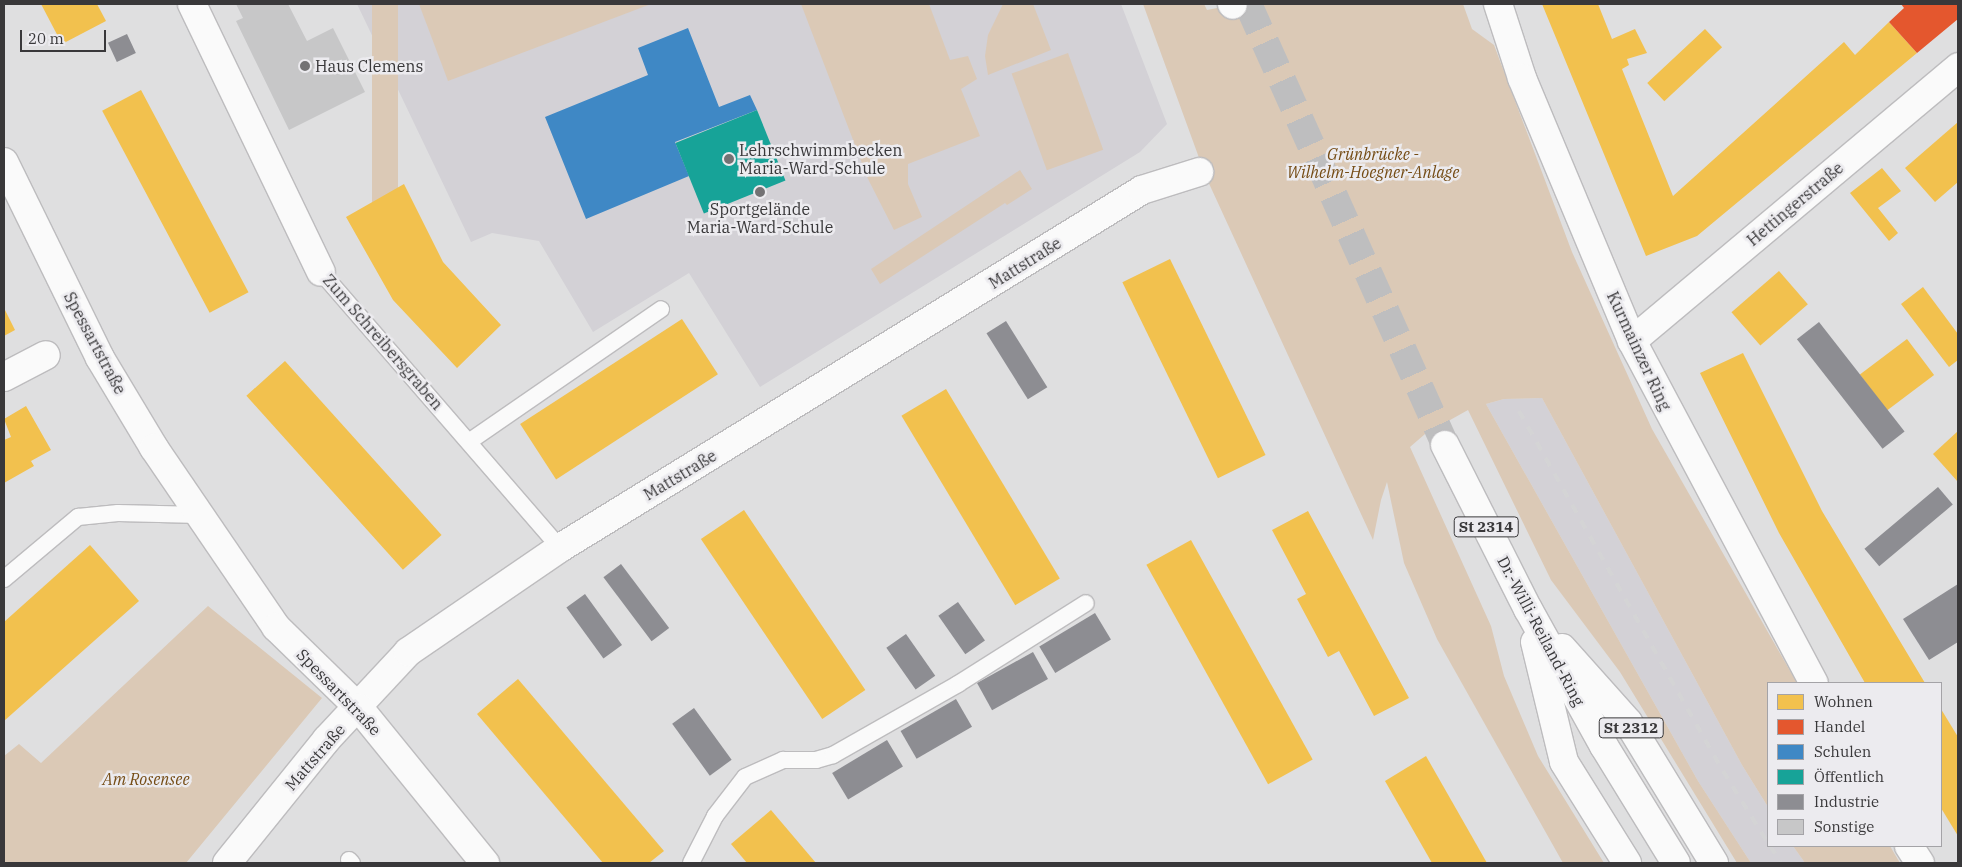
<!DOCTYPE html>
<html>
<head>
<meta charset="utf-8">
<style>
  body { margin:0 }
  #map { position:relative; width:1962px; height:867px; overflow:hidden; background:#dfdfe0; font-family:"IBM Plex Serif",serif }
  div>[style] { position:absolute }
  [style*='--x'] { left:calc(var(--x)*1px); top:calc(var(--y)*1px); width:calc(var(--w)*1px); rotate:calc(var(--a)*1deg) }
  .built>* { inset:0; background:#d3d1d6 }
  .green>* { inset:0; background:#dbc9b6; transform-origin:0 0 }
  .homes>* { inset:0; background:#f2c14e; transform-origin:0 0 }
  .shops>* { inset:0; background:#e4572e }
  .schools>* { inset:0; background:#3f88c5 }
  .public>* { inset:0; background:#17a398; transform-origin:0 0 }
  .industry>* { inset:0; background:#8d8d92; transform-origin:0 0 }
  .building>* { inset:0; background:#c7c7c8 }
  .trunk-tunnel>* { height:28px; margin-top:-14px; transform-origin:0; background:repeating-linear-gradient(90deg,#bebebf 0 28px,transparent 0 42px) }
  .roads { filter:drop-shadow(1px 0 #bdbcbe) drop-shadow(-1px 0 #bdbcbe) drop-shadow(0 1px #bdbcbe) drop-shadow(0 -1px #bdbcbe) }
  .service>* { height:16px; margin:-8px; padding:0 8px; transform-origin:8px; border-radius:8px; background:#fafafa }
  .minor>* { height:28px; margin:-14px; padding:0 14px; transform-origin:14px; border-radius:14px; background:#fafafa }
  .tertiary>* { height:28px; margin:-14px; padding:0 14px; transform-origin:14px; border-radius:14px; background:#fafafa }
  .trunk>* { height:28px; margin:-14px; padding:0 14px; transform-origin:14px; border-radius:14px; background:#fafafa }
  .rail>* { height:4px; margin-top:-2px; transform-origin:0; background:repeating-linear-gradient(90deg,#d4d4d5 0 9px,transparent 0 18px) }
  .dots>* { width:14px; height:14px; translate:-50% -50%; box-sizing:border-box; border:2px solid #ecebef; border-radius:50% }
  span { translate:-50% -50%; white-space:nowrap; text-align:center; line-height:1.15; -webkit-text-stroke:5px #ecebef; paint-order:stroke }
  .shield-label span { padding:1px 4px; background:#ecebef; border:1px solid; border-radius:4px; -webkit-text-stroke-width:0 }
  .shield-label { font-size:15px; color:#39383a; font-weight:700 }
  .poi-label { font-size:16px; color:#39383a }
  .left { translate:0 -50%; text-align:left }
  .park-label { font-size:16px; color:#754c15; font-style:italic }
  .street-label { font-size:16px; color:#39383a }
  .frame { position:absolute; inset:0; border:5px solid #39383a; pointer-events:none }
  .legend { position:absolute; left:1767px; top:682px; width:175px; height:165px; box-sizing:border-box; background:#ecebef; border:1px solid #a4a3a7; margin:0; padding:6px 9px; list-style:none; font-size:15px; color:#39383a }
  .legend li { display:flex; align-items:center; gap:10px; height:25px }
  .legend b { width:25px; border:1px solid #a4a3a7 }
  .scale { position:absolute; left:20px; top:30px; width:86px; height:22px; box-sizing:border-box; border:2px solid #39383a; border-top:0; padding-left:6px; font-size:15px; line-height:18px; white-space:nowrap; color:#39383a; -webkit-text-stroke:4px #ecebef; paint-order:stroke }
</style>
</head>
<body>
<div id="map">
  <div class="built">
    <div style="clip-path:polygon(357px 4px,1121px 4px,1167px 124px,1140px 152px,760px 387px,689px 273px,593px 332px,539px 241px,492px 233px,471px 242px)"></div>
    <div style="clip-path:polygon(1542px 398px,1742px 765px,1768px 807px,1768px 846px,1793px 846px,1805px 863px,1751px 863px,1698px 781px,1486px 404px,1504px 399px)"></div>
  </div>
  <div class="green">
    <div style="left:372px;top:4px;width:26px;height:227px"></div>
    <div style="clip-path:polygon(419px 4px,651px 4px,448px 81px)"></div>
    <div style="clip-path:polygon(801px 4px,929px 4px,950px 60px,968px 56px,977px 79px,961px 89px,980px 136px,908px 164px,908px 184px,922px 217px,894px 230px,868px 179px)"></div>
    <div style="clip-path:polygon(1003px 4px,1033px 4px,1051px 50px,988px 75px,985px 56px,988px 35px)"></div>
    <div style="clip-path:polygon(1143px 4px,1204px 4px,1207px 10px,1238px 4px,1463px 4px,1472px 29px,1494px 45px,1572px 252px,1652px 429px,1797px 683px,1768px 683px,1768px 807px,1742px 765px,1542px 398px,1504px 399px,1486px 404px,1698px 781px,1751px 863px,1737px 863px,1620px 672px,1551px 580px,1468px 410px,1425px 434px,1410px 447px,1491px 626px,1504px 676px,1538px 756px,1604px 863px,1563px 863px,1437px 639px,1404px 563px,1387px 482px,1381px 500px,1373px 540px,1206px 177px)"></div>
    <div style="left:1068px;top:53px;width:103px;height:60px;rotate:70deg"></div>
    <div style="clip-path:polygon(1020px 170px,1032px 189px,1007px 205px,1005px 203px,880px 284px,871px 269px)"></div>
    <div style="clip-path:polygon(208px 606px,322px 698px,186px 863px,4px 863px,4px 756px,19px 744px,41px 763px)"></div>
    <div style="clip-path:polygon(1793px 846px,1890px 846px,1900px 863px,1805px 863px)"></div>
  </div>
  <div class="homes">
    <div style="clip-path:polygon(41px 4px,97px 4px,106px 21px,62px 44px)"></div>
    <div style="clip-path:polygon(1542px 4px,1598px 4px,1612px 39px,1635px 29px,1647px 53px,1627px 59px,1629px 65px,1622px 69px,1673px 196px,1844px 42px,1855px 55px,1889px 22px,1917px 53px,1697px 236px,1646px 256px)"></div>
    <div style="left:1705px;top:29px;width:25px;height:79px;rotate:47deg"></div>
    <div style="left:141px;top:90px;width:229px;height:44px;rotate:62deg"></div>
    <div style="clip-path:polygon(1958px 122px,1958px 182px,1935px 202px,1905px 168px)"></div>
    <div style="clip-path:polygon(1882px 168px,1901px 191px,1878px 208px,1898px 233px,1889px 241px,1850px 193px)"></div>
    <div style="clip-path:polygon(404px 184px,443px 262px,501px 325px,457px 368px,393px 300px,346px 217px)"></div>
    <div style="left:1170px;top:259px;width:218px;height:53px;rotate:64deg"></div>
    <div style="left:1779px;top:271px;width:44px;height:63px;rotate:49deg"></div>
    <div style="clip-path:polygon(1923px 287px,1958px 334px,1958px 360px,1949px 367px,1901px 304px)"></div>
    <div style="clip-path:polygon(4px 308px,15px 330px,4px 336px)"></div>
    <div style="left:682px;top:319px;width:66px;height:193px;rotate:57deg"></div>
    <div style="left:1907px;top:339px;width:45px;height:59px;rotate:53deg"></div>
    <div style="clip-path:polygon(1743px 353px,1822px 511px,1925px 683px,1865px 683px,1779px 533px,1700px 373px)"></div>
    <div style="left:285px;top:361px;width:234px;height:52px;rotate:48deg"></div>
    <div style="left:946px;top:389px;width:221px;height:52px;rotate:59deg"></div>
    <div style="clip-path:polygon(26px 406px,51px 450px,31px 461px,34px 466px,4px 483px,4px 440px,11px 437px,4px 419px)"></div>
    <div style="clip-path:polygon(1958px 431px,1958px 482px,1933px 454px)"></div>
    <div style="left:744px;top:510px;width:217px;height:52px;rotate:56deg"></div>
    <div style="clip-path:polygon(1308px 511px,1409px 698px,1374px 716px,1339px 651px,1328px 657px,1297px 599px,1306px 594px,1272px 530px)"></div>
    <div style="left:1191px;top:540px;width:251px;height:51px;rotate:61deg"></div>
    <div style="clip-path:polygon(90px 545px,139px 601px,4px 721px,4px 622px)"></div>
    <div style="clip-path:polygon(518px 679px,664px 851px,649px 863px,603px 863px,477px 714px)"></div>
    <div style="clip-path:polygon(1941px 709px,1958px 737px,1958px 836px,1941px 808px)"></div>
    <div style="clip-path:polygon(1426px 756px,1487px 863px,1432px 863px,1385px 781px)"></div>
    <div style="clip-path:polygon(771px 810px,816px 863px,747px 863px,731px 844px)"></div>
  </div>
  <div class="shops">
    <div style="clip-path:polygon(1901px 4px,1957px 4px,1958px 19px,1917px 53px,1889px 22px,1904px 8px)"></div>
  </div>
  <div class="schools">
    <div style="clip-path:polygon(688px 28px,719px 107px,750px 95px,757px 110px,675px 142px,689px 176px,586px 219px,545px 117px,648px 75px,638px 48px)"></div>
  </div>
  <div class="public">
    <div style="left:757px;top:110px;width:76px;height:88px;rotate:68deg"></div>
  </div>
  <div class="industry">
    <div style="left:127px;top:34px;width:21px;height:21px;rotate:65deg"></div>
    <div style="left:1006px;top:321px;width:78px;height:23px;rotate:58deg"></div>
    <div style="left:1819px;top:322px;width:139px;height:28px;rotate:52deg"></div>
    <div style="left:1938px;top:487px;width:23px;height:96px;rotate:50deg"></div>
    <div style="left:621px;top:564px;width:80px;height:22px;rotate:53deg"></div>
    <div style="clip-path:polygon(1958px 584px,1958px 642px,1929px 660px,1903px 619px)"></div>
    <div style="left:585px;top:594px;width:63px;height:23px;rotate:54deg"></div>
    <div style="left:958px;top:602px;width:47px;height:24px;rotate:55deg"></div>
    <div style="left:1095px;top:613px;width:31px;height:65px;rotate:59deg"></div>
    <div style="left:906px;top:634px;width:51px;height:24px;rotate:55deg"></div>
    <div style="left:1033px;top:652px;width:31px;height:64px;rotate:61deg"></div>
    <div style="left:956px;top:699px;width:32px;height:64px;rotate:60deg"></div>
    <div style="left:694px;top:708px;width:64px;height:27px;rotate:54deg"></div>
    <div style="left:887px;top:740px;width:31px;height:64px;rotate:59deg"></div>
  </div>
  <div class="building">
    <div style="clip-path:polygon(236px 4px,288px 4px,307px 41px,333px 28px,365px 92px,289px 130px,236px 21px,243px 18px)"></div>
  </div>
  <div class="trunk-tunnel">
    <div style="--x:1248;--y:4;--w:483;--a:65.9"></div>
  </div>
  <div class="roads">
    <div class="service">
      <div style="--x:321;--y:272;--w:365;--a:49.1"></div>
      <div style="--x:470;--y:441;--w:232;--a:-34.6"></div>
      <div style="--x:4;--y:579;--w:97;--a:-40"></div>
      <div style="--x:78;--y:517;--w:40;--a:-5.7"></div>
      <div style="--x:118;--y:513;--w:82;--a:1.4"></div>
      <div style="--x:349;--y:860;--w:4;--a:45"></div>
      <div style="--x:691;--y:863;--w:53;--a:-62.9"></div>
      <div style="--x:715;--y:816;--w:49;--a:-52.4"></div>
      <div style="--x:745;--y:777;--w:42;--a:-24.1"></div>
      <div style="--x:783;--y:760;--w:33;--a:0"></div>
      <div style="--x:816;--y:760;--w:18;--a:-16"></div>
      <div style="--x:833;--y:755;--w:144;--a:-29.6"></div>
      <div style="--x:958;--y:684;--w:151;--a:-32.3"></div>
    </div>
    <div class="minor">
      <div style="--x:192;--y:4;--w:297;--a:64.3"></div>
      <div style="--x:1498;--y:4;--w:78;--a:72"></div>
      <div style="--x:1522;--y:78;--w:285;--a:67.3"></div>
      <div style="--x:1632;--y:341;--w:387;--a:62"></div>
      <div style="--x:1632;--y:341;--w:426;--a:-40"></div>
      <div style="--x:4;--y:377;--w:47;--a:-27.6"></div>
      <div style="--x:1909;--y:846;--w:20;--a:57"></div>
      <div style="--x:227;--y:863;--w:159;--a:-51.1"></div>
      <div style="--x:327;--y:739;--w:119;--a:-47"></div>
      <div style="--x:408;--y:652;--w:184;--a:-34.4"></div>
      <div style="--x:560;--y:548;--w:683;--a:-31.6"></div>
      <div style="--x:1142;--y:190;--w:60;--a:-17.5"></div>
    </div>
    <div class="tertiary">
      <div style="--x:4;--y:162;--w:218;--a:63.9"></div>
      <div style="--x:100;--y:358;--w:105;--a:59"></div>
      <div style="--x:154;--y:448;--w:217;--a:55.7"></div>
      <div style="--x:276;--y:627;--w:116;--a:44.3"></div>
      <div style="--x:359;--y:708;--w:200;--a:50.9"></div>
    </div>
    <div class="trunk">
      <div style="--x:1232;--y:4;--w:1;--a:45"></div>
      <div style="--x:1445;--y:445;--w:184;--a:63.2"></div>
      <div style="--x:1528;--y:609;--w:157;--a:61"></div>
      <div style="--x:1604;--y:746;--w:137;--a:58.4"></div>
      <div style="--x:1535;--y:642;--w:123;--a:76.4"></div>
      <div style="--x:1564;--y:762;--w:119;--a:58"></div>
      <div style="--x:1562;--y:648;--w:99;--a:48.3"></div>
      <div style="--x:1628;--y:722;--w:165;--a:58.6"></div>
    </div>
  </div>
  <div class="rail">
    <div style="--x:1519;--y:411;--w:414;--a:60.5"></div>
    <div style="--x:1723;--y:771;--w:85;--a:58"></div>
    <div style="--x:1770;--y:846;--w:20;--a:57"></div>
  </div>
  <div class="dots">
    <div style="left:305px;top:66px;background:#737274"></div>
    <div style="left:729px;top:159px;background:#737274"></div>
    <div style="left:760px;top:192px;background:#737274"></div>
  </div>
  <div class="shield-label">
    <span style="left:1486px;top:527px">St 2314</span>
    <span style="left:1631px;top:728px">St 2312</span>
  </div>
  <div class="poi-label">
    <span class="left" style="left:315px;top:66px">Haus Clemens</span>
    <span class="left" style="left:739px;top:159px">Lehrschwimmbecken<br>Maria-Ward-Schule</span>
    <span style="left:760px;top:218px">Sportgelände<br>Maria-Ward-Schule</span>
  </div>
  <div class="park-label">
    <span style="left:1373px;top:163px">Grünbrücke -<br>Wilhelm-Hoegner-Anlage</span>
    <span style="left:146px;top:779px">Am Rosensee</span>
  </div>
  <div class="street-label">
    <span style="left:1795px;top:204px;rotate:-40deg">Hettingerstraße</span>
    <span style="left:1025px;top:263px;rotate:-32deg">Mattstraße</span>
    <span style="left:383px;top:342px;rotate:49deg">Zum Schreibersgraben</span>
    <span style="left:95px;top:343px;rotate:62deg">Spessartstraße</span>
    <span style="left:1639px;top:351px;rotate:65deg">Kurmainzer Ring</span>
    <span style="left:680px;top:475px;rotate:-31deg">Mattstraße</span>
    <span style="left:1541px;top:631px;rotate:62deg">Dr.-Willi-Reiland-Ring</span>
    <span style="left:339px;top:692px;rotate:46deg">Spessartstraße</span>
    <span style="left:315px;top:757px;rotate:-49deg">Mattstraße</span>
  </div>
  <div class="frame"></div>
  <ul class="legend">
  <li><b style="height:14px;background:#f2c14e"></b>Wohnen</li>
  <li><b style="height:14px;background:#e4572e"></b>Handel</li>
  <li><b style="height:14px;background:#3f88c5"></b>Schulen</li>
  <li><b style="height:14px;background:#17a398"></b>Öffentlich</li>
  <li><b style="height:14px;background:#8d8d92"></b>Industrie</li>
  <li><b style="height:14px;background:#c7c7c8"></b>Sonstige</li>
  </ul>
  <div class="scale">20 m</div>
</div>
</body>
</html>
